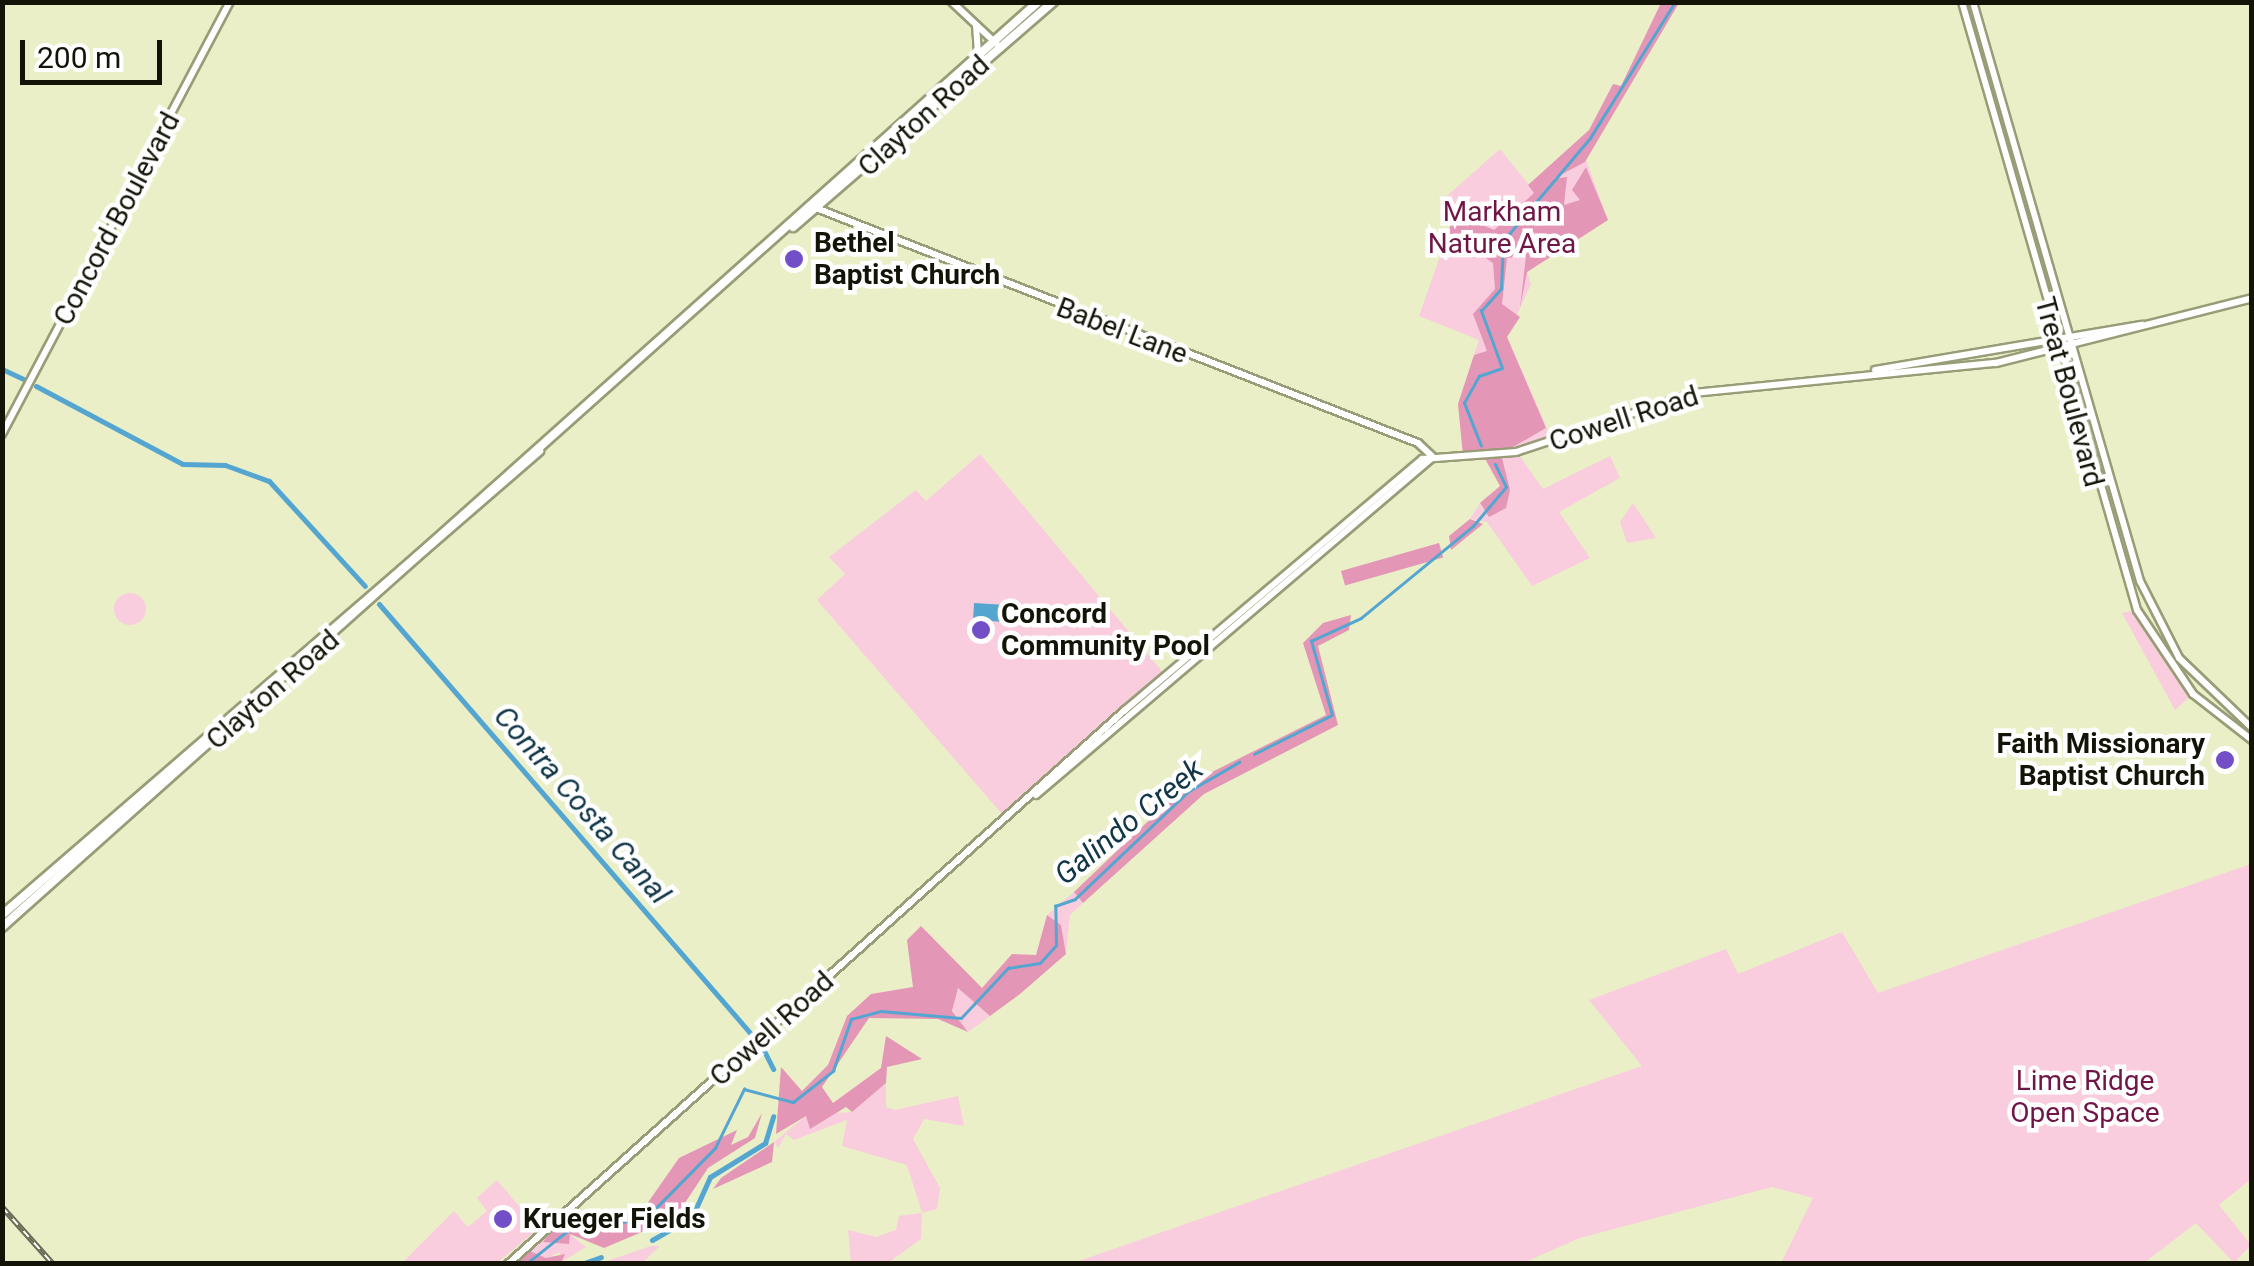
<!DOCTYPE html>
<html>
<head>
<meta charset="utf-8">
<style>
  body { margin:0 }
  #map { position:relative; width:2254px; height:1266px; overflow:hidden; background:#eaefc7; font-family:Roboto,sans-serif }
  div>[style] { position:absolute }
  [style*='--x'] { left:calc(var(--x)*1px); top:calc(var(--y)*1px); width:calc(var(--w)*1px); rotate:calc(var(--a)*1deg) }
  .green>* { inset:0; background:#f9cdde }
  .round { border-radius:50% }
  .forest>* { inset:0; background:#e496b7; transform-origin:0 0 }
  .water>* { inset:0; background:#54a6d0 }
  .stream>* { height:2.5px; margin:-1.25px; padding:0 1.25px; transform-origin:1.25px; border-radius:1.25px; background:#54a6d0 }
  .canal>* { height:5px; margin:-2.5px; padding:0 2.5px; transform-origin:2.5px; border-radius:2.5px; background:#54a6d0 }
  .roads { filter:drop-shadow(2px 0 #989c77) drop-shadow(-2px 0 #989c77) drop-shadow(0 2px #989c77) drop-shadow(0 -2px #989c77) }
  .secondary>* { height:6px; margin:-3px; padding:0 3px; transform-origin:3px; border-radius:3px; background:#fff }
  .primary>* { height:8px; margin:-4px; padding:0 4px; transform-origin:4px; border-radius:4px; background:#fff }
  .rail>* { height:6px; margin-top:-3px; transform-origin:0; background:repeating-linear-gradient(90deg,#fff 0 8px,#696c54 0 16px); box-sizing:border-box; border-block:2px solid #696c54 }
  .dots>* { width:28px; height:28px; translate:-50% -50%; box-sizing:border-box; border:5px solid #fff; border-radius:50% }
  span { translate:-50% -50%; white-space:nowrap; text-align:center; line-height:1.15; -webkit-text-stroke:9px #fff; paint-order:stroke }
  .street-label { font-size:28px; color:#131407 }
  .park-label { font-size:28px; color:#701646 }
  .poi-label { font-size:28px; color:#131407; font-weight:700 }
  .left { translate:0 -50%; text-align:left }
  .right { translate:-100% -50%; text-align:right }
  .water-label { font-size:30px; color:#113648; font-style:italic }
  .frame { position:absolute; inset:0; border:5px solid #131407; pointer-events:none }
  .scale { position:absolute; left:20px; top:40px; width:142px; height:45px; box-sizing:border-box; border:5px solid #131407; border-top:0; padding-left:12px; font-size:30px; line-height:35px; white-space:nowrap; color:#131407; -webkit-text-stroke:8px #fff; paint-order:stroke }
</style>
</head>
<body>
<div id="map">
  <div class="green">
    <div style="clip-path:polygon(1579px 141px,1608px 220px,1527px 272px,1531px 284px,1507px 337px,1553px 442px,1517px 452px,1543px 489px,1610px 456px,1620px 478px,1559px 512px,1590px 558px,1532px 586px,1487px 522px,1470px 519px,1480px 503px,1482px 509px,1510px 490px,1458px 404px,1479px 340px,1419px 316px,1457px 208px,1441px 201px,1500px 149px,1529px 185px)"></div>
    <div style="clip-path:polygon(980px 454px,1166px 676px,1008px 821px,817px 600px,845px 574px,829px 557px,916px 490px,926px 501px)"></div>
    <div style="clip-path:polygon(1633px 503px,1656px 538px,1627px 543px,1620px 522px)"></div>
    <div class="round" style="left:114px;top:593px;width:32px;height:32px"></div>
    <div style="clip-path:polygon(2137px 610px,2193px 694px,2175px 710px,2122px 613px)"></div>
    <div style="clip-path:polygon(2251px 864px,2251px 1179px,2219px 1205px,2251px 1245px,2234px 1263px,2196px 1223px,2144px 1263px,1781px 1263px,1813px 1198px,1772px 1187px,1580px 1238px,1523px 1263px,1073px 1263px,1642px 1066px,1589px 1000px,1726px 949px,1738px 974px,1842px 932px,1878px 993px)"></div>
    <div style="clip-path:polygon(1074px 892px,1083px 903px,1070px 915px,1066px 954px,1061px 925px,1047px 915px)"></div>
    <div style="clip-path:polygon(958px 987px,990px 1016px,968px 1032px,952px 1010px)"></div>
    <div style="clip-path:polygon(886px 1083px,886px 1107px,895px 1110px,958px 1096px,964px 1126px,924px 1119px,913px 1139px,940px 1188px,937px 1209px,922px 1213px,921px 1239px,888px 1263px,851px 1263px,848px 1230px,876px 1237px,896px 1230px,899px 1216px,922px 1213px,907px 1165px,842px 1146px,847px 1120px,794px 1140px,786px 1134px,778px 1148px,774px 1142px,807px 1115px,852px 1112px)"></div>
    <div style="clip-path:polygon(497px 1180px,538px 1229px,497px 1263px,402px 1263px,454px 1211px,468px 1227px,487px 1211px,477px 1198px)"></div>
    <div style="clip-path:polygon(570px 1234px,586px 1247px,563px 1261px,559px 1252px,546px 1259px,526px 1249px,526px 1258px,508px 1264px,541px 1235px,569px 1242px)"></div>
    <div style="clip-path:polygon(651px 1246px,660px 1246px,642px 1263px,601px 1263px)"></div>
  </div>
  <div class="forest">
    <div style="clip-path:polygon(1661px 3px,1679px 3px,1585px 162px,1553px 179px,1567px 177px,1564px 205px,1580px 200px,1572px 190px,1586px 167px,1608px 220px,1527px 272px,1520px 308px,1526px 256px,1507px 258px,1502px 304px,1520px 317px,1507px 337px,1546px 428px,1501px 454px,1510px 490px,1506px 508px,1489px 517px,1480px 503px,1500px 486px,1483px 455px,1463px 456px,1458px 404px,1474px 355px,1487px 351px,1473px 314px,1495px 289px,1493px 263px,1448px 232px,1455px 213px,1494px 230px,1534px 193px,1528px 185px,1589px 130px,1613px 84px,1621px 86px)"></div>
    <div style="clip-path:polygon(1470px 519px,1483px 524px,1451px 550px,1449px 536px)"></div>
    <div style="left:1439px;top:543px;width:15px;height:102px;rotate:74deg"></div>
    <div style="clip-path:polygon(1351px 615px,1349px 630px,1318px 646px,1338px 725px,1204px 794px,1083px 903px,1074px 892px,1186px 785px,1326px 715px,1303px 643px,1323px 623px)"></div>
    <div style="clip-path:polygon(1047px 915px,1061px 925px,1066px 954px,1020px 994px,990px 1016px,958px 988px,952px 1011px,968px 1032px,938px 1019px,869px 1018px,822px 1087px,833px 1103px,881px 1068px,886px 1036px,922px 1059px,887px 1067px,886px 1083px,852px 1112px,846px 1107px,810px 1129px,806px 1116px,776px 1134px,781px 1067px,802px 1091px,828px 1065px,847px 1016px,871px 994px,913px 987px,907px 940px,921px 926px,982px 988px,1012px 954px,1036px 955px)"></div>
    <div style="clip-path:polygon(762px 1113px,755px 1138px,708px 1168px,675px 1218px,604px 1248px,570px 1234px,569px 1244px,543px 1242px,562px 1215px,570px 1225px,642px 1211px,679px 1158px,737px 1130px,731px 1145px,748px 1137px)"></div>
    <div style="clip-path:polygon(774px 1142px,772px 1162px,713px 1189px,721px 1178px)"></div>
    <div style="clip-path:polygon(525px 1249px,546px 1258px,565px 1254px,561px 1263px,519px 1264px)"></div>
  </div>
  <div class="water">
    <div style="clip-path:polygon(974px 603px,1006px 605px,1005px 622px,990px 621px,989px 640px,972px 639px)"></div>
  </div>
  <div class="stream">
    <div style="--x:1481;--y:446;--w:46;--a:-111.6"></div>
    <div style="--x:1464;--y:403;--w:31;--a:-61"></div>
    <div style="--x:1479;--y:376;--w:24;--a:-19"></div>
    <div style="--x:1502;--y:368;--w:61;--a:-110.2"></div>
    <div style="--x:1481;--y:311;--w:30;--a:-48"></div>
    <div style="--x:1501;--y:289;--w:48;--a:-87.6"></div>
    <div style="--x:1503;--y:241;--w:135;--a:-49.8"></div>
    <div style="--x:1590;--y:138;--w:160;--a:-58"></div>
    <div style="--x:1254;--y:754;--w:87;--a:-26.6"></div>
    <div style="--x:1332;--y:715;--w:77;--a:-105.8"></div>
    <div style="--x:1311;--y:641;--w:55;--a:-24.7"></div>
    <div style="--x:1361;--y:618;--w:145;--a:-39.4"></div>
    <div style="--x:1473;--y:526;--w:51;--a:-49.8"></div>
    <div style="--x:1506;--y:487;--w:25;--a:-116"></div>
    <div style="--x:526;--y:1264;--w:58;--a:-38.7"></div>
    <div style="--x:571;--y:1228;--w:75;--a:-6.9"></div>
    <div style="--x:645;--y:1219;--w:100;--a:-45.4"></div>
    <div style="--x:715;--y:1148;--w:66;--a:-63.8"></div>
    <div style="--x:744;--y:1089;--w:51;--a:14.9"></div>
    <div style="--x:793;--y:1102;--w:51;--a:-37.8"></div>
    <div style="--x:833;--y:1071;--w:55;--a:-70.9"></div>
    <div style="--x:851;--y:1019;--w:31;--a:-15"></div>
    <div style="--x:881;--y:1011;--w:80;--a:5"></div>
    <div style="--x:961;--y:1018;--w:69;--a:-46.8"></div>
    <div style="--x:1008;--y:968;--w:32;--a:-9"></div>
    <div style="--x:1040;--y:963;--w:24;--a:-48"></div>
    <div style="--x:1056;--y:945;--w:39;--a:-91"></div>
    <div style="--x:1055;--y:906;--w:21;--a:-19"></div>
    <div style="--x:1075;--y:899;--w:157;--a:-43.5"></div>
    <div style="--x:1189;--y:791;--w:58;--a:-30.1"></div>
  </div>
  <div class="canal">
    <div style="--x:2;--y:369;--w:23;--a:25"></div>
    <div style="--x:36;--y:386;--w:166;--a:28"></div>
    <div style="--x:183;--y:464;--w:42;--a:1.4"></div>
    <div style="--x:225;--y:465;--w:47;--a:20"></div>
    <div style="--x:269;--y:481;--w:142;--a:47.6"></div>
    <div style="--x:379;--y:604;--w:570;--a:49.13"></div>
    <div style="--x:761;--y:1045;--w:27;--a:63"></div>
    <div style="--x:652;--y:1240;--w:46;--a:-29.9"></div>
    <div style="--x:692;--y:1217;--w:44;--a:-65.8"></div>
    <div style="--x:710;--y:1177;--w:65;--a:-31.7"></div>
    <div style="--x:765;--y:1143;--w:28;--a:-73"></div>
    <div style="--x:581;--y:1264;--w:21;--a:-19"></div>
  </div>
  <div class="roads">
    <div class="secondary">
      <div style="--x:952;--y:2;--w:67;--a:43.2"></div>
      <div style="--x:1962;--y:2;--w:633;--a:73.94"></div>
      <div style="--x:2137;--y:610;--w:101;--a:56.3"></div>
      <div style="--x:2193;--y:694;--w:75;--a:37.9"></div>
      <div style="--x:1973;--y:2;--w:603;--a:73.91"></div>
      <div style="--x:2140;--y:581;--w:86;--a:63.1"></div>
      <div style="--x:2179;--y:658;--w:101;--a:43.8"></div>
      <div style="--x:976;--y:25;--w:30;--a:86"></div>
      <div style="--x:811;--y:206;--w:652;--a:21.33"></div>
      <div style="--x:1418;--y:443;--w:19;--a:43"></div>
      <div style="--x:1875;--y:370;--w:271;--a:-9.6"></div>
      <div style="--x:2;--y:434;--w:488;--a:-62.2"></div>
      <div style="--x:1036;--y:795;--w:520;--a:-40.4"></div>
      <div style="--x:508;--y:1264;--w:829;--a:-41.92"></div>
      <div style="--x:1125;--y:710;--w:389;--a:-40.2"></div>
      <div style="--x:1422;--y:459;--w:94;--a:-4.3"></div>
      <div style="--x:1516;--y:452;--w:188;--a:-18.3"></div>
      <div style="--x:1694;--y:393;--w:303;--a:-5.7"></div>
      <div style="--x:1996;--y:363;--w:264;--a:-14.2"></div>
    </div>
    <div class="primary">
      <div style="--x:793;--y:227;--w:344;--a:-40.9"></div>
      <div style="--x:2;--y:915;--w:710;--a:-40.83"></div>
      <div style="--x:2;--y:927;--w:1389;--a:-41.76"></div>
    </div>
  </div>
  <div class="rail">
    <div style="--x:2;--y:1207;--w:76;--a:48.2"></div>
  </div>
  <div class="dots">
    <div style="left:794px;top:259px;background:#724ec7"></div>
    <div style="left:981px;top:630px;background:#724ec7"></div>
    <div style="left:2225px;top:760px;background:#724ec7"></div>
    <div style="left:503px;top:1219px;background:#724ec7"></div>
  </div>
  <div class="street-label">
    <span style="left:924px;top:116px;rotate:-42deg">Clayton Road</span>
    <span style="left:117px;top:219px;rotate:-62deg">Concord Boulevard</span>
    <span style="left:1122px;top:331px;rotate:21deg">Babel Lane</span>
    <span style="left:2069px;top:392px;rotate:75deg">Treat Boulevard</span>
    <span style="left:1624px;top:419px;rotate:-18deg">Cowell Road</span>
    <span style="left:273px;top:690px;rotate:-41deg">Clayton Road</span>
    <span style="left:772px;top:1029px;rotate:-42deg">Cowell Road</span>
  </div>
  <div class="park-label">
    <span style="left:1502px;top:228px">Markham<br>Nature Area</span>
    <span style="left:2085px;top:1097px">Lime Ridge<br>Open Space</span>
  </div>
  <div class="poi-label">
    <span class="left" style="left:814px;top:259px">Bethel<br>Baptist Church</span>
    <span class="left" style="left:1001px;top:630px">Concord<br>Community Pool</span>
    <span class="right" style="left:2205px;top:760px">Faith Missionary<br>Baptist Church</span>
    <span class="left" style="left:523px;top:1219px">Krueger Fields</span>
  </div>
  <div class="water-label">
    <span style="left:582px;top:805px;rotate:49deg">Contra Costa Canal</span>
    <span style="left:1129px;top:822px;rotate:-39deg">Galindo Creek</span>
  </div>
  <div class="frame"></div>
  <div class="scale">200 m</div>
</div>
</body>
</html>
